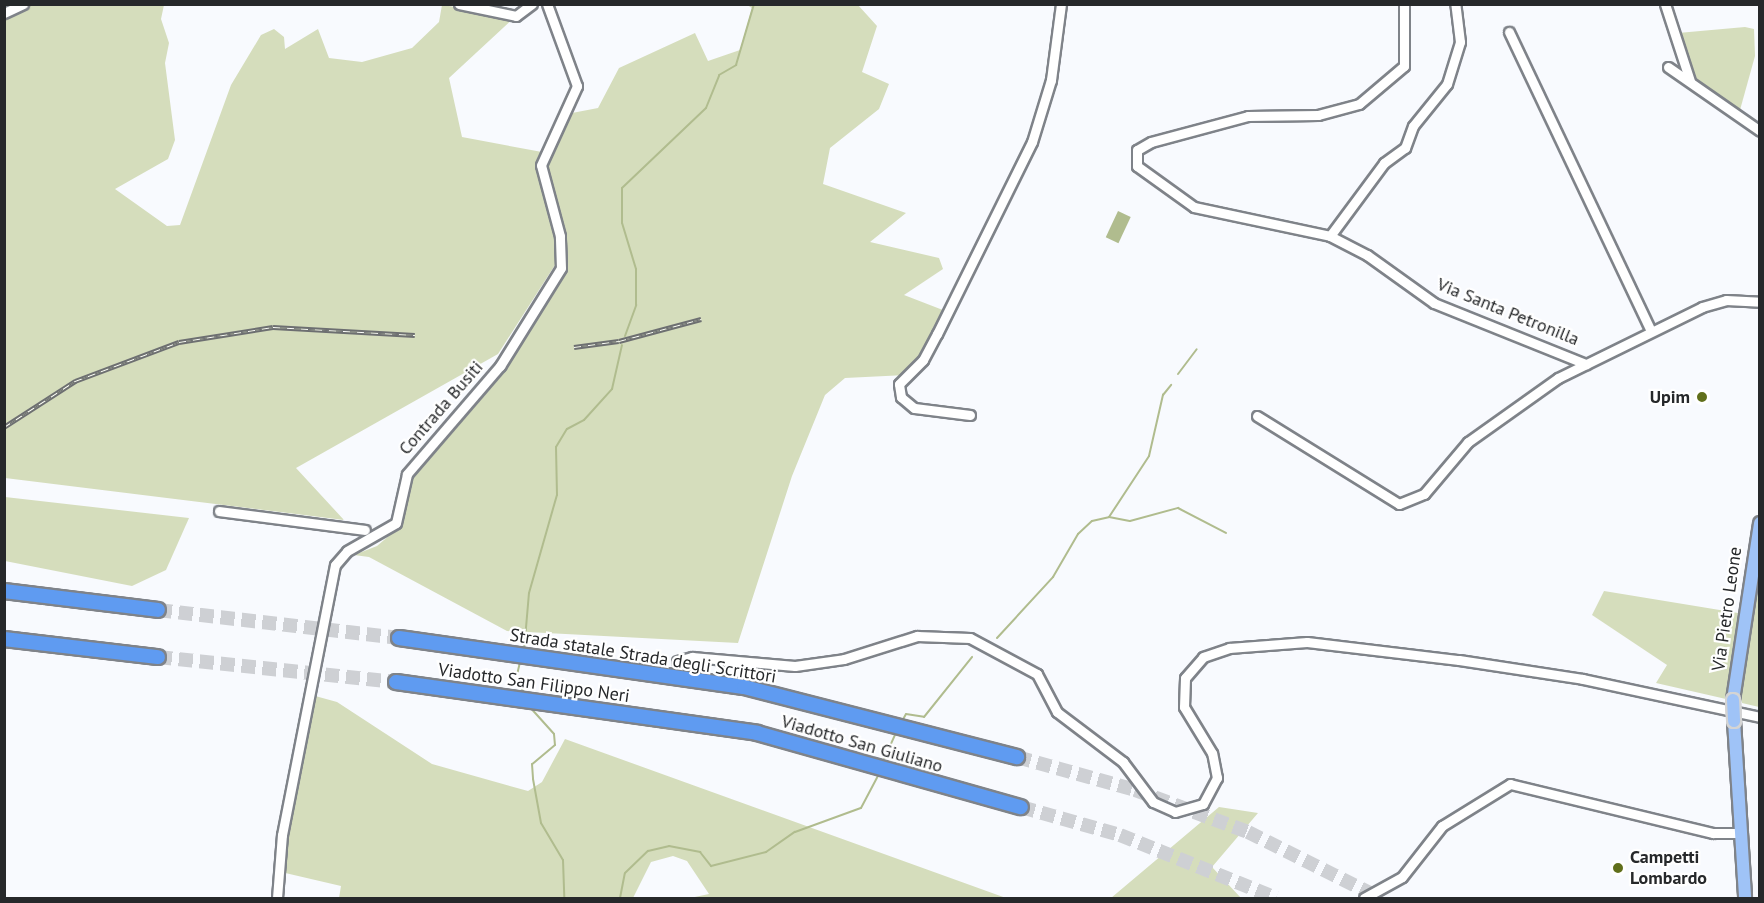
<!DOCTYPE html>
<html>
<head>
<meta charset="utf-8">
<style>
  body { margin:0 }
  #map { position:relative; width:1764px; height:903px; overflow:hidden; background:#f8fafe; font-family:"PT Sans",sans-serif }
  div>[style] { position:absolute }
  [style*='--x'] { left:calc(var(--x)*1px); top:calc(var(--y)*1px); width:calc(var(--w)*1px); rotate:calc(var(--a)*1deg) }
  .green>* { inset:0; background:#d5ddbc }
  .water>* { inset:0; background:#b0bc8e; transform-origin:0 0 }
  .stream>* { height:2px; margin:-1px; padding:0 1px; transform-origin:1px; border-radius:1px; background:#b0bc8e }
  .highway-tunnel>* { height:14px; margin-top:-7px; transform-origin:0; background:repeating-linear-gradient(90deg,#ced0d4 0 14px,transparent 0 21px) }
  .roads { filter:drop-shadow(2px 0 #7f8389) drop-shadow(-2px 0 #7f8389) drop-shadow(0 2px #7f8389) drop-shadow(0 -2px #7f8389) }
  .minor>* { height:9px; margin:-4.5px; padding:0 4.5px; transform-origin:4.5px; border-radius:4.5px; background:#fff }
  .major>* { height:12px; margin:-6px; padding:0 6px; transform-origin:6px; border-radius:6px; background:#9fc3f7 }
  .highway>* { height:14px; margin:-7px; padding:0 7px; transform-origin:7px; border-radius:7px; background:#5f9bf1 }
  .rail>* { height:4.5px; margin-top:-2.25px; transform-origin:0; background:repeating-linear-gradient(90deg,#fff 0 7px,#6d6f71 0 14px); box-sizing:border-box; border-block:2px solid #6d6f71 }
  .bridges { filter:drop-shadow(2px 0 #d4d4d4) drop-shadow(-2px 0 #d4d4d4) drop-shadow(0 2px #d4d4d4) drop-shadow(0 -2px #d4d4d4) }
  .major-bridge>* { height:12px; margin:-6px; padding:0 6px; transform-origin:6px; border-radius:6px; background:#9fc3f7 }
  .dots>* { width:16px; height:16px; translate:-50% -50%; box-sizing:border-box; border:3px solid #fff; border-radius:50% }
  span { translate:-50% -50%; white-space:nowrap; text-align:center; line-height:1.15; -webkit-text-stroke:4.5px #fff; paint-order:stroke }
  .street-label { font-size:18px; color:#26282a }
  .poi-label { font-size:18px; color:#26282a; font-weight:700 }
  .right { translate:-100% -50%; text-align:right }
  .left { translate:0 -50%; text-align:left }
  .frame { position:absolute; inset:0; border:6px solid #26282a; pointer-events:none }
</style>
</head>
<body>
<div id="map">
  <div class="green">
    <div style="clip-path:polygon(23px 5px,164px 5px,161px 19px,169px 43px,165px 63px,175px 140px,168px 159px,115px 189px,167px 226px,180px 225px,231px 85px,261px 35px,274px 29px,284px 37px,285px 49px,318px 29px,329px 58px,362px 62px,412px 48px,439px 22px,442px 5px,516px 16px,449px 78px,462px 137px,542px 152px,537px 173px,555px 234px,555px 265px,498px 354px,296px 468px,344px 520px,5px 478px,5px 13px)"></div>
    <div style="clip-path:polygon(747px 5px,858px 5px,877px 26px,862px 72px,889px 84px,879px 109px,830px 148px,823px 184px,906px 213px,870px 242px,939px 258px,943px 269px,904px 295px,948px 312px,906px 375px,845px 378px,825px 395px,792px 476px,738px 643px,507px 631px,369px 557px,354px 555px,377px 546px,398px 528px,412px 474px,499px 374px,564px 275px,566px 246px,546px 167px,572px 113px,598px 108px,619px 68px,695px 33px,708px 61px,740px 50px,752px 8px)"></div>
    <div style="clip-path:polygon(1745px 27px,1754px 29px,1755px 56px,1740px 110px,1692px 79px,1678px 33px)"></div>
    <div style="clip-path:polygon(5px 497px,189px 518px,166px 570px,132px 586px,5px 561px)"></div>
    <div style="clip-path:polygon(1759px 555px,1759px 707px,1742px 703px,1740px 692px)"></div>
    <div style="clip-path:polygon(1604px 591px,1738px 613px,1726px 699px,1656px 683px,1667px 665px,1592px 615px)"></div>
    <div style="clip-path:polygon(308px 694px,337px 702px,432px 764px,528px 791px,542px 782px,565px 739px,1006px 898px,690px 898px,709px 894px,687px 861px,673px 856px,651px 862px,633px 898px,339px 898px,341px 886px,281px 872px,282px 835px)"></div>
    <div style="clip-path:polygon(1219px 807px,1258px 813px,1212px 867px,1241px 898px,1111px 898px)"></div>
  </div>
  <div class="water">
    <div style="left:1118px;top:211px;width:14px;height:29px;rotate:25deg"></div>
  </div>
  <div class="stream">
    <div style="--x:625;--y:336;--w:33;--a:-70"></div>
    <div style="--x:636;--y:305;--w:36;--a:-90"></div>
    <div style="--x:636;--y:269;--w:48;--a:-106.9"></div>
    <div style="--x:622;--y:223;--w:35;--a:-90"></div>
    <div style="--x:622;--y:188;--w:116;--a:-43.6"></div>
    <div style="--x:706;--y:108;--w:35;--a:-68"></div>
    <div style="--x:719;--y:75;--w:20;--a:-30"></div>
    <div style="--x:736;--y:65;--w:64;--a:-73.6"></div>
    <div style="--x:1178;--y:374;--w:31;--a:-53"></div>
    <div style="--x:1109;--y:517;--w:21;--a:11"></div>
    <div style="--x:1130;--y:521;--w:50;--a:-15.2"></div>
    <div style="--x:1178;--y:508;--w:54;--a:27.5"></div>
    <div style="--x:997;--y:638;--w:83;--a:-47.4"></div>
    <div style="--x:1053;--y:577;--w:50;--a:-59.8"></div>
    <div style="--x:1078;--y:534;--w:19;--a:-43"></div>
    <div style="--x:1092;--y:521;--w:17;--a:-13"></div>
    <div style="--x:1109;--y:517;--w:73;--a:-56.7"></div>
    <div style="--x:1149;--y:456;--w:63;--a:-77.1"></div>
    <div style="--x:1163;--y:395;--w:13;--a:-51"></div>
    <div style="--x:524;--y:651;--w:58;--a:-85.1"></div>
    <div style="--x:529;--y:593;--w:102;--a:-74.1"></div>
    <div style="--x:557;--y:495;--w:48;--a:-91.2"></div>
    <div style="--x:556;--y:447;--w:21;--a:-59"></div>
    <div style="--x:567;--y:429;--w:19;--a:-28"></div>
    <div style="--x:584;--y:420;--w:42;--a:-47.9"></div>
    <div style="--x:612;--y:389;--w:45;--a:-77.2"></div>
    <div style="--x:520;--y:662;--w:18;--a:103"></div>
    <div style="--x:516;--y:680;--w:17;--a:57"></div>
    <div style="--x:528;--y:705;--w:39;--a:48"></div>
    <div style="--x:554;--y:734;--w:11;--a:85"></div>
    <div style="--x:555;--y:745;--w:30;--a:140"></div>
    <div style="--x:532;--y:764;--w:15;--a:86"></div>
    <div style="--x:533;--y:779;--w:45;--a:79.7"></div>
    <div style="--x:541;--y:823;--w:43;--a:59.3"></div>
    <div style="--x:563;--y:860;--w:38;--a:88"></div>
    <div style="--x:901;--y:723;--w:10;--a:-61"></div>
    <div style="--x:906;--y:714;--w:18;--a:9"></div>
    <div style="--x:924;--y:717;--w:77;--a:-51.3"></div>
    <div style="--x:882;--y:764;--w:36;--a:-66"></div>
    <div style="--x:620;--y:898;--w:25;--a:-79"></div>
    <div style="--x:625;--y:873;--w:32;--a:-44"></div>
    <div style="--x:648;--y:851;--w:22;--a:-13"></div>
    <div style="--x:669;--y:846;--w:32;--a:11"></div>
    <div style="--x:700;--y:852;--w:18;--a:52"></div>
    <div style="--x:711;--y:866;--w:57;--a:-14.3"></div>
    <div style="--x:766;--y:852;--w:35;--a:-35"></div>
    <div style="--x:795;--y:832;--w:70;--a:-20"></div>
    <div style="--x:861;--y:808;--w:41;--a:-62.2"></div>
  </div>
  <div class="highway-tunnel">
    <div style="--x:158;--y:610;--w:243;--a:6.6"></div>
    <div style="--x:158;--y:657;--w:239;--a:6"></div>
    <div style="--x:1017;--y:757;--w:123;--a:15.6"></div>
    <div style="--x:1135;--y:790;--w:121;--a:20.4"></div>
    <div style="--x:1248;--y:832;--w:148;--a:26.6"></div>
    <div style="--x:1021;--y:807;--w:103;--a:15.8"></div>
    <div style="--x:1120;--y:835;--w:168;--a:22"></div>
  </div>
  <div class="roads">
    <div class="minor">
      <div style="--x:459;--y:4;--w:58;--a:11.9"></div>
      <div style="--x:516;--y:16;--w:20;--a:-37"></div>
      <div style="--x:1404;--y:4;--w:62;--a:90"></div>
      <div style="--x:1404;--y:66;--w:59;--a:139.8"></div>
      <div style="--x:1359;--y:104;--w:42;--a:165"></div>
      <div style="--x:1318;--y:115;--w:70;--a:179.2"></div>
      <div style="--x:1248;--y:116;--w:100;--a:165"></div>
      <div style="--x:1151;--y:142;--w:16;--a:150"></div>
      <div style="--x:1137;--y:150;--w:16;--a:90"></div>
      <div style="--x:1137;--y:166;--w:70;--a:35.7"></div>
      <div style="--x:1194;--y:207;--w:139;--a:12"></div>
      <div style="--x:1330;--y:236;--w:42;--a:27.2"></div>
      <div style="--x:1367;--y:255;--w:82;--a:35.6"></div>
      <div style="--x:1434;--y:303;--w:164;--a:21.9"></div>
      <div style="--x:1665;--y:4;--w:81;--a:72"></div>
      <div style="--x:4;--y:13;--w:21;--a:-25"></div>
      <div style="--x:1509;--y:32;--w:331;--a:64.6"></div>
      <div style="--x:1668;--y:67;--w:112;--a:34.8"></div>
      <div style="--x:1330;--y:236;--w:91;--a:-53.5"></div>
      <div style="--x:1384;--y:163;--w:26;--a:-36"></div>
      <div style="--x:1405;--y:148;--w:23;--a:-70"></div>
      <div style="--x:1413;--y:126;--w:54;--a:-51"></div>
      <div style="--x:1447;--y:84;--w:44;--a:-72.8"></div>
      <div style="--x:1460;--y:42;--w:38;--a:-97"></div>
      <div style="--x:970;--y:415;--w:56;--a:-172.9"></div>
      <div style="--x:914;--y:408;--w:17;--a:-140"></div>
      <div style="--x:901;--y:397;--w:13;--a:-99"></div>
      <div style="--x:899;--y:384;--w:34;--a:-45"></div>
      <div style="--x:923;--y:360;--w:30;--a:-62"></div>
      <div style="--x:937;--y:334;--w:214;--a:-63.7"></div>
      <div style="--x:1032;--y:142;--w:65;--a:-73"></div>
      <div style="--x:1051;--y:80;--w:77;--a:-82.5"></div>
      <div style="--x:1257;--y:416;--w:167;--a:31.8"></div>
      <div style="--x:1399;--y:504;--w:27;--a:-22"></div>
      <div style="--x:1424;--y:494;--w:68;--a:-49.8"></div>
      <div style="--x:1468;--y:442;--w:110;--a:-35.4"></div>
      <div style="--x:1558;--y:378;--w:161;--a:-26.2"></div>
      <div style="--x:1702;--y:307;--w:25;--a:-16"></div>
      <div style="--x:1726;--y:300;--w:34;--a:3"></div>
      <div style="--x:219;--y:511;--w:147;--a:7.4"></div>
      <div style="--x:677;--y:661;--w:16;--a:-15"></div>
      <div style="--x:692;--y:657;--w:103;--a:5"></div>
      <div style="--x:795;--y:666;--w:49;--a:-8.1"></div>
      <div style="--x:844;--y:659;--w:77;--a:-17.5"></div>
      <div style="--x:917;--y:636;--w:53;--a:2.2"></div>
      <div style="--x:970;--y:638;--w:76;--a:28.2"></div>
      <div style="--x:1037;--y:674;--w:43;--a:62.2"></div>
      <div style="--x:1057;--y:712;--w:83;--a:37.1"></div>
      <div style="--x:1123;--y:762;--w:50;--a:53.1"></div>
      <div style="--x:1153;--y:802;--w:24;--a:24"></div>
      <div style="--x:1175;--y:812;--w:29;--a:-16"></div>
      <div style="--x:1203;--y:804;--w:30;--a:-62"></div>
      <div style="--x:1217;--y:778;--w:25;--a:-101"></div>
      <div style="--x:1212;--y:753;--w:54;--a:-121.3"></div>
      <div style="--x:1184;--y:707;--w:29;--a:-88"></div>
      <div style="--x:1185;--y:678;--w:28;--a:-49"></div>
      <div style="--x:1203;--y:657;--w:28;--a:-19"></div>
      <div style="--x:1229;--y:648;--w:78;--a:-4.4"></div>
      <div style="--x:1307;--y:642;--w:153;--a:6.8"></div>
      <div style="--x:1459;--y:660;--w:125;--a:8.7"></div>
      <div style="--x:1583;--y:679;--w:181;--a:12.1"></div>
      <div style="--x:277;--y:898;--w:63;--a:-85.5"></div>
      <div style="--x:282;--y:835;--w:275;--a:-78.9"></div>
      <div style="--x:335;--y:565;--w:18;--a:-49"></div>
      <div style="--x:347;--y:551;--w:56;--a:-29.7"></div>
      <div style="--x:396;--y:523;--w:50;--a:-77.3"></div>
      <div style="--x:407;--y:474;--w:143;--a:-49.3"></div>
      <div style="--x:500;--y:366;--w:115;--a:-58.1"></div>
      <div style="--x:561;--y:268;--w:32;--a:-92"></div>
      <div style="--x:560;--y:236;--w:73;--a:-105"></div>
      <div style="--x:541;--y:165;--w:87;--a:-65.5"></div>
      <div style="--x:577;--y:86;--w:87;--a:-110.1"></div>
      <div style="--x:1364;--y:898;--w:43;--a:-28.9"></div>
      <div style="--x:1402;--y:877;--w:65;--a:-51.9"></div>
      <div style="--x:1442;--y:826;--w:80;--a:-31.7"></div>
      <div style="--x:1510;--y:784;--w:209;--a:13.6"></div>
      <div style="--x:1713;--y:833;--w:28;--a:0"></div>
    </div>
    <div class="major">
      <div style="--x:1733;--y:700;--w:179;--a:-81.3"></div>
      <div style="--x:1734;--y:721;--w:177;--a:86.4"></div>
    </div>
    <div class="highway">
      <div style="--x:4;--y:591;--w:155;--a:7"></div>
      <div style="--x:399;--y:638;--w:348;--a:8.1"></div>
      <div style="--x:744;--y:687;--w:282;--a:14.4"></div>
      <div style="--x:4;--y:639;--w:155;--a:6.7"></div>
      <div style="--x:396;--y:682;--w:365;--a:8"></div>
      <div style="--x:757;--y:733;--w:274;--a:15.7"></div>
    </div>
  </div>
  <div class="rail">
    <div style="--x:574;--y:347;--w:45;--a:-7.6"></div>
    <div style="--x:619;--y:341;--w:85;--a:-15"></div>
    <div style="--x:4;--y:427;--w:85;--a:-32.9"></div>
    <div style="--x:75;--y:381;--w:111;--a:-20.6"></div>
    <div style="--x:179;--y:342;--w:95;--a:-9.1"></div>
    <div style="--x:273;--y:327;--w:142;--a:3.2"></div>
  </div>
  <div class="bridges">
    <div class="major-bridge">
      <div style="--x:1733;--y:700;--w:21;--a:87"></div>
    </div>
  </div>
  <div class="dots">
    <div style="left:1702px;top:397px;background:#606f1b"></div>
    <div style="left:1618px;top:868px;background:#606f1b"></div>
  </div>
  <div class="street-label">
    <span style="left:1508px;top:312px;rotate:22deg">Via Santa Petronilla</span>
    <span style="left:441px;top:408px;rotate:-49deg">Contrada Busiti</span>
    <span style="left:1727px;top:609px;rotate:-82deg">Via Pietro Leone</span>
    <span style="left:643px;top:656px;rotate:9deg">Strada statale Strada degli Scrittori</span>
    <span style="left:534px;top:683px;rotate:8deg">Viadotto San Filippo Neri</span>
    <span style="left:862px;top:744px;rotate:16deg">Viadotto San Giuliano</span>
  </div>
  <div class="poi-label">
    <span class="right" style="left:1690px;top:397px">Upim</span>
    <span class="left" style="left:1630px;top:868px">Campetti<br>Lombardo</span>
  </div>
  <div class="frame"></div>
</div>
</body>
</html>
